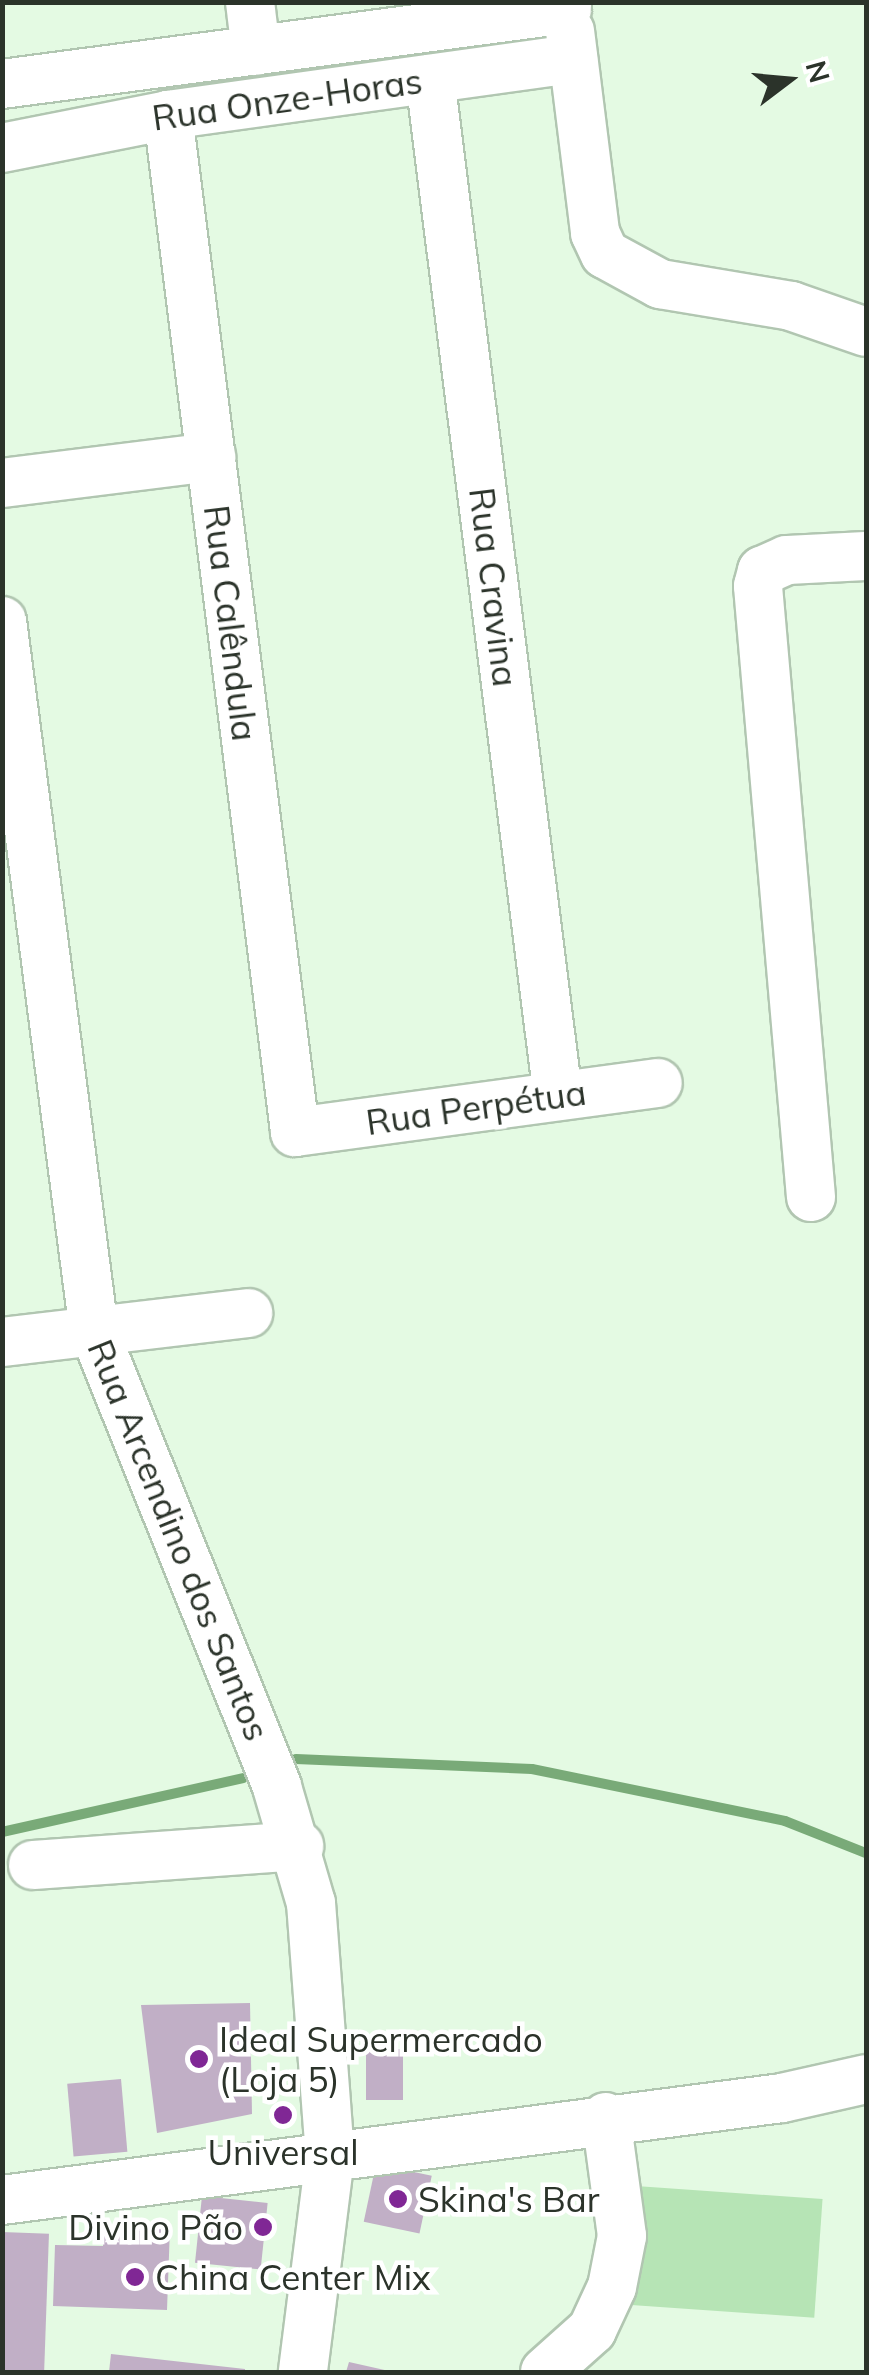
<!DOCTYPE html>
<html>
<head>
<meta charset="utf-8">
<style>
  body { margin:0 }
  #map { position:relative; width:869px; height:2375px; overflow:hidden; background:#e4fae3; font-family:Mulish,sans-serif }
  div>[style] { position:absolute }
  [style*='--x'] { left:calc(var(--x)*1px); top:calc(var(--y)*1px); width:calc(var(--w)*1px); rotate:calc(var(--a)*1deg) }
  .green>* { inset:0; background:#b6e4b5; transform-origin:0 0 }
  .stream>* { height:10px; margin:-5px; padding:0 5px; transform-origin:5px; border-radius:5px; background:#79aa78 }
  .building>* { inset:0; background:#c1afc6; transform-origin:0 0 }
  .roads { filter:drop-shadow(2px 0 #b1c6b1) drop-shadow(-2px 0 #b1c6b1) drop-shadow(0 2px #b1c6b1) drop-shadow(0 -2px #b1c6b1) }
  .minor>* { height:48px; margin:-24px; padding:0 24px; transform-origin:24px; border-radius:24px; background:#fff }
  .dots>* { width:28px; height:28px; translate:-50% -50%; box-sizing:border-box; border:5px solid #fff; border-radius:50% }
  span { translate:-50% -50%; white-space:nowrap; text-align:center; line-height:1.15; -webkit-text-stroke:9px #fff; paint-order:stroke }
  .street-label { font-size:35px; color:#2b332a }
  .poi-label { font-size:35px; color:#2b332a }
  .left { translate:0 -50%; text-align:left }
  .right { translate:-100% -50%; text-align:right }
  .frame { position:absolute; inset:0; border:5px solid #2b332a; pointer-events:none }
  .north { position:absolute; left:739px; top:30px; width:100px; height:100px; -webkit-text-stroke:8px #fff; paint-order:stroke; rotate:74deg; font-size:28px; font-weight:700; line-height:40px; text-align:center; color:#2b332a }
  .north::after { content:''; display:block; margin:auto; width:35px; height:45px; background:#2b332a; clip-path:polygon(50% 0,100% 100%,50% 72%,0 100%) }
</style>
</head>
<body>
<div id="map">
  <div class="green">
    <div style="left:636px;top:2186px;width:187px;height:119px;rotate:4deg"></div>
  </div>
  <div class="stream">
    <div style="--x:296;--y:1759;--w:236;--a:2.4"></div>
    <div style="--x:532;--y:1769;--w:258;--a:11.6"></div>
    <div style="--x:785;--y:1821;--w:87;--a:21.6"></div>
    <div style="--x:2;--y:1832;--w:247;--a:-12.6"></div>
  </div>
  <div class="building">
    <div style="clip-path:polygon(250px 2003px,252px 2114px,157px 2133px,141px 2005px)"></div>
    <div style="left:366px;top:2049px;width:37px;height:51px"></div>
    <div style="left:121px;top:2079px;width:73px;height:54px;rotate:85deg"></div>
    <div style="left:376px;top:2164px;width:57px;height:59px;rotate:12deg"></div>
    <div style="left:202px;top:2196px;width:66px;height:67px;rotate:6deg"></div>
    <div style="clip-path:polygon(103px 2226px,170px 2228px,167px 2310px,53px 2306px,55px 2245px,103px 2246px)"></div>
    <div style="left:2px;top:2232px;width:47px;height:138px;rotate:2deg"></div>
    <div style="clip-path:polygon(111px 2354px,245px 2369px,245px 2372px,109px 2372px)"></div>
    <div style="clip-path:polygon(349px 2362px,389px 2371px,389px 2372px,346px 2372px)"></div>
  </div>
  <div class="roads">
    <div class="minor">
      <div style="--x:250;--y:2;--w:49;--a:83"></div>
      <div style="--x:570;--y:31;--w:204;--a:82.9"></div>
      <div style="--x:595;--y:233;--w:23;--a:65"></div>
      <div style="--x:605;--y:254;--w:63;--a:28.6"></div>
      <div style="--x:660;--y:284;--w:133;--a:9.5"></div>
      <div style="--x:791;--y:306;--w:79;--a:19.1"></div>
      <div style="--x:430;--y:79;--w:1025;--a:82.83"></div>
      <div style="--x:2;--y:84;--w:570;--a:-7.56"></div>
      <div style="--x:168;--y:115;--w:1025;--a:82.88"></div>
      <div style="--x:295;--y:1132;--w:366;--a:-7.7"></div>
      <div style="--x:2;--y:148;--w:169;--a:-11.2"></div>
      <div style="--x:168;--y:115;--w:409;--a:-7.9"></div>
      <div style="--x:2;--y:483;--w:211;--a:-7.1"></div>
      <div style="--x:2;--y:621;--w:716;--a:82.62"></div>
      <div style="--x:94;--y:1331;--w:491;--a:68.1"></div>
      <div style="--x:277;--y:1787;--w:121;--a:73.7"></div>
      <div style="--x:311;--y:1903;--w:255;--a:85.7"></div>
      <div style="--x:330;--y:2157;--w:217;--a:97.2"></div>
      <div style="--x:811;--y:1197;--w:613;--a:-94.96"></div>
      <div style="--x:758;--y:586;--w:16;--a:-75"></div>
      <div style="--x:762;--y:571;--w:27;--a:-24"></div>
      <div style="--x:787;--y:560;--w:79;--a:-2.9"></div>
      <div style="--x:2;--y:1342;--w:248;--a:-6.7"></div>
      <div style="--x:33;--y:1865;--w:267;--a:-4.1"></div>
      <div style="--x:2;--y:2200;--w:787;--a:-7.45"></div>
      <div style="--x:782;--y:2098;--w:86;--a:-12.7"></div>
      <div style="--x:545;--y:2372;--w:63;--a:-41.8"></div>
      <div style="--x:592;--y:2330;--w:47;--a:-65.1"></div>
      <div style="--x:612;--y:2287;--w:52;--a:-78.9"></div>
      <div style="--x:622;--y:2236;--w:120;--a:-97.7"></div>
    </div>
  </div>
  <div class="dots">
    <div style="left:199px;top:2059px;background:#802795"></div>
    <div style="left:283px;top:2115px;background:#802795"></div>
    <div style="left:398px;top:2199px;background:#802795"></div>
    <div style="left:263px;top:2227px;background:#802795"></div>
    <div style="left:135px;top:2277px;background:#802795"></div>
  </div>
  <div class="street-label">
    <span style="left:287px;top:99px;rotate:-8deg">Rua Onze-Horas</span>
    <span style="left:494px;top:587px;rotate:83deg">Rua Cravina</span>
    <span style="left:231px;top:623px;rotate:83deg">Rua Calêndula</span>
    <span style="left:476px;top:1107px;rotate:-8deg">Rua Perpétua</span>
    <span style="left:179px;top:1540px;rotate:68deg">Rua Arcendino dos Santos</span>
  </div>
  <div class="poi-label">
    <span class="left" style="left:219px;top:2059px">Ideal Supermercado<br>(Loja 5)</span>
    <span style="left:283px;top:2152px">Universal</span>
    <span class="left" style="left:418px;top:2199px">Skina's Bar</span>
    <span class="right" style="left:243px;top:2227px">Divino Pão</span>
    <span class="left" style="left:155px;top:2277px">China Center Mix</span>
  </div>
  <div class="frame"></div>
  <div class="north">N</div>
</div>
</body>
</html>
